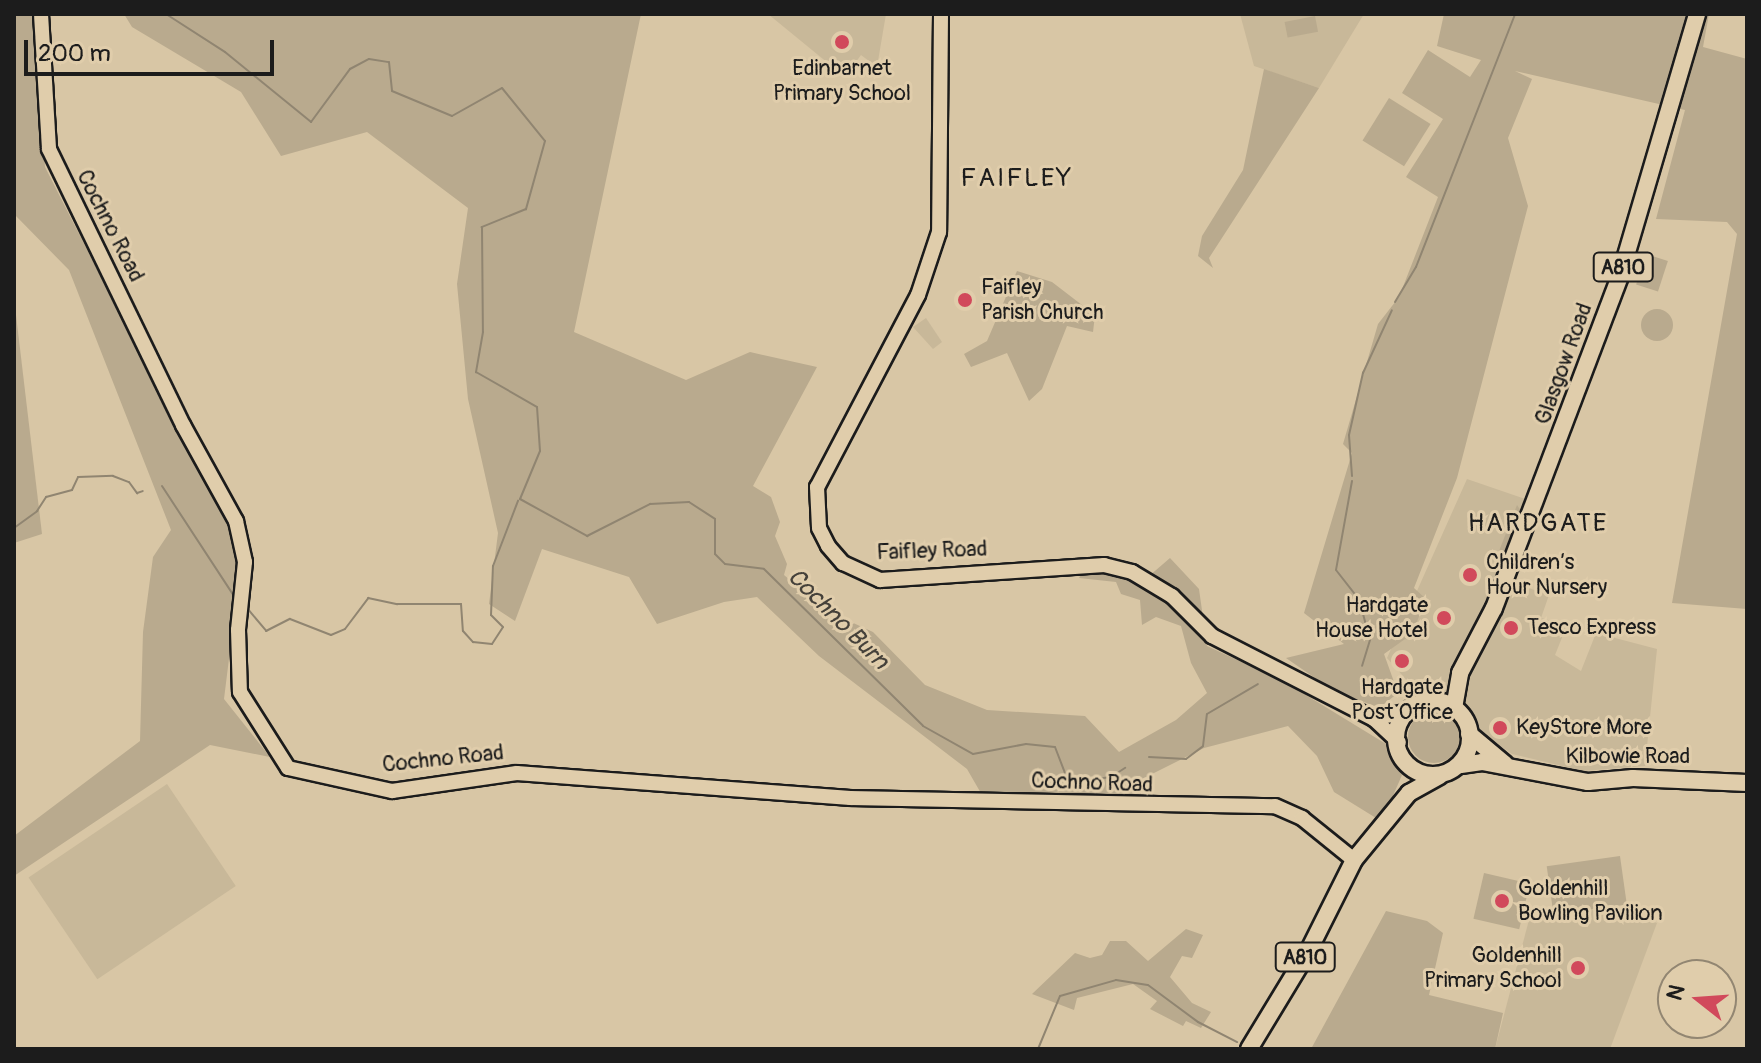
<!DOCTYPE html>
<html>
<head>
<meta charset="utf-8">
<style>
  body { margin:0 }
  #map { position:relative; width:1761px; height:1063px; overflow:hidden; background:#d8c6a5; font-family:Pangolin,sans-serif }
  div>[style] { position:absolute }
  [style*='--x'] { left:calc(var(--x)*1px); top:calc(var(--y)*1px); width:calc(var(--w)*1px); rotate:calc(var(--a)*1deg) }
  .built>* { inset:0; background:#c8b899; transform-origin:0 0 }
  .green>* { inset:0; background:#b9aa8e; transform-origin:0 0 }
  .round { border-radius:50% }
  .stream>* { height:2px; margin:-1px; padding:0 1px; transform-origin:1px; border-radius:1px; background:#908571 }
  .roads { filter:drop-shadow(2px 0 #1c1c1c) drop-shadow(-2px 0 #1c1c1c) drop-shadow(0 2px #1c1c1c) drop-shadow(0 -2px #1c1c1c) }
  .secondary>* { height:14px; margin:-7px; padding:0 7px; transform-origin:7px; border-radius:7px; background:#e0cdab }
  .primary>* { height:16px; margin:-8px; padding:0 8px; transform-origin:8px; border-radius:8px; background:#e0cdab }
  .primary>.ring { margin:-8px; padding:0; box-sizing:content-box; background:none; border:16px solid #e0cdab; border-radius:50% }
  .dots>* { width:22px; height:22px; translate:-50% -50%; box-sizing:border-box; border:4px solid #e0cdab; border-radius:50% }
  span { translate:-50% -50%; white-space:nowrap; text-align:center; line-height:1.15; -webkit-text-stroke:6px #e0cdab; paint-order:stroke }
  .shield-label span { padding:2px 6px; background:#e0cdab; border:2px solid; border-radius:6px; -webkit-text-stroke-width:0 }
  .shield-label { font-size:20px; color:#1c1c1c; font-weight:700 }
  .poi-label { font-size:22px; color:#1c1c1c }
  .left { translate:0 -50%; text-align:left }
  .right { translate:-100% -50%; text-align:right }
  .street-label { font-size:22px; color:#1c1c1c }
  .water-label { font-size:24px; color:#45413a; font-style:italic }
  .quarter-label { font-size:26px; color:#1c1c1c; letter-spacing:2px }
  .frame { position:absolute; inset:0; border:16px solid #1c1c1c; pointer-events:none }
  .north { position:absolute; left:1657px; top:959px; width:80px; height:80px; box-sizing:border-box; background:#e0cdab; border:2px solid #928672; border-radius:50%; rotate:287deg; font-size:22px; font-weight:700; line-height:32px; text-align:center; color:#1c1c1c }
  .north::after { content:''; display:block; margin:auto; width:28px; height:36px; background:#d1495b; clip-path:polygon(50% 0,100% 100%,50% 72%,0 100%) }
  .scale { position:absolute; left:24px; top:40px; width:250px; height:36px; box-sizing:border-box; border:4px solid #1c1c1c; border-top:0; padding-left:10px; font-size:24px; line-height:28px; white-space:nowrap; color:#1c1c1c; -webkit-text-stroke:6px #e0cdab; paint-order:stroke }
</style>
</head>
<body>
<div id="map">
  <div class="built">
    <div style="clip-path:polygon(768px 14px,886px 14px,877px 67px,861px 55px,845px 77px)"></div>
    <div style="clip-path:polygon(1240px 14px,1364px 14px,1319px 88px,1254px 66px)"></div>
    <div style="clip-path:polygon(926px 318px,942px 342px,933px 349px,913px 327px)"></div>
    <div style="clip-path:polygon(1467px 479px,1543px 505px,1514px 583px,1549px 595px,1541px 618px,1567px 625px,1555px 655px,1581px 671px,1596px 633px,1657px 649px,1645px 766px,1583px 771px,1512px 754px,1410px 684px,1387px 658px)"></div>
    <div style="left:167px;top:784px;width:123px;height:167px;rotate:56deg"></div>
    <div style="clip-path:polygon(1614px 908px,1657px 923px,1610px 1049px,1495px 1049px,1530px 916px)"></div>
  </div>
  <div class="green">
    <div style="clip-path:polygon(14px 14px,37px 14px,45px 167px,231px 533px,240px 570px,224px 699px,270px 757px,210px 745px,14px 876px,14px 836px,140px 741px,143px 632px,153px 557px,171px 530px,69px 270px,14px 214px)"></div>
    <div style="clip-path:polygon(124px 14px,641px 14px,574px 332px,686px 380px,750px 352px,817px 367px,753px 486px,771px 497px,780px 522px,775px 536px,787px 564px,784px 575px,827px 611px,873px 632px,925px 685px,987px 710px,1085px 716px,1119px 752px,1176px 720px,1207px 693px,1191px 663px,1181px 626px,1156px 617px,1142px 625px,1140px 600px,1121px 594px,1116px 582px,1079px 578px,1084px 569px,1141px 583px,1170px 558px,1199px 589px,1207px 646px,1283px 681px,1391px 747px,1402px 775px,1392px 798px,1376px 818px,1334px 792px,1317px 756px,1288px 726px,1204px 748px,1138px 781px,1143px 802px,982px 795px,967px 769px,819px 656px,757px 597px,724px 602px,657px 624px,629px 577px,542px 549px,515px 621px,489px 604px,498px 533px,468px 399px,457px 284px,468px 208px,367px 132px,281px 156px,241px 92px,132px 27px)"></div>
    <div style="clip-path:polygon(1444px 14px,1709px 14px,1703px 47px,1747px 59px,1747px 609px,1672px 603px,1737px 234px,1727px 222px,1656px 219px,1685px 110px,1515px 71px,1532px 79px,1508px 138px,1528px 206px,1457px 478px,1414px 588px,1426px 599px,1412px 634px,1384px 654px,1398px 693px,1379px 708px,1331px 689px,1286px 658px,1344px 644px,1304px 613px,1352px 453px,1343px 444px,1378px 324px,1399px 297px,1438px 197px,1406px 177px,1443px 119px,1402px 93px,1428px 50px,1470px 77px,1481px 60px,1437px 46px)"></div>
    <div style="left:1315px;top:16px;width:16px;height:31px;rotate:79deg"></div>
    <div style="clip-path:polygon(1264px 69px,1319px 88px,1209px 258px,1213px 268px,1198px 256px,1202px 236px,1243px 170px)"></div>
    <div style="left:1389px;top:98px;width:49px;height:50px;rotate:32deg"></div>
    <div style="left:1646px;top:254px;width:23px;height:32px;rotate:18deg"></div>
    <div style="clip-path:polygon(1017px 271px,1052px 282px,1095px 315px,1093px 332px,1067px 326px,1042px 389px,1029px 401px,1007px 353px,971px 367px,964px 354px,987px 341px)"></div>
    <div style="clip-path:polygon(14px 298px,42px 534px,14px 543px)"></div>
    <div class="round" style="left:1641px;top:309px;width:32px;height:32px"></div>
    <div style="clip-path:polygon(1517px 505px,1523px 514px,1509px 549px,1492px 569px)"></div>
    <div class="round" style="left:1408px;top:711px;width:52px;height:52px"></div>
    <div style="left:1620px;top:856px;width:49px;height:74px;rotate:82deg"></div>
    <div style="left:1484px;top:873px;width:47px;height:47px;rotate:13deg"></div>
    <div style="clip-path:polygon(1386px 911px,1427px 921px,1443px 933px,1429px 995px,1503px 1013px,1495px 1049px,1311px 1049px)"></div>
    <div style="clip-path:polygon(1186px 929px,1203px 935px,1192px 958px,1182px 956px,1170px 977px,1192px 1003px,1211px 1012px,1201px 1028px,1186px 1021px,1183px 1026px,1150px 1009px,1157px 1001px,1133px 984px,1077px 998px,1074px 1010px,1032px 994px,1075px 953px,1090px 958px,1102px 955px,1110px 941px,1126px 941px,1148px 961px)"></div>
  </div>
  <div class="stream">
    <div style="--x:166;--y:14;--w:70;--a:32.8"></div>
    <div style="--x:225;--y:52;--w:111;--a:39.1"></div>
    <div style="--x:311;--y:122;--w:66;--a:-53.7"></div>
    <div style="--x:350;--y:69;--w:21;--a:-28"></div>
    <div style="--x:369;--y:59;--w:20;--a:9"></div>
    <div style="--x:389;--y:62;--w:29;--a:84"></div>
    <div style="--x:392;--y:91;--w:65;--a:22.6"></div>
    <div style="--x:452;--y:116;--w:57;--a:-29.2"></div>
    <div style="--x:502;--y:88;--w:68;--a:50.9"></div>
    <div style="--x:545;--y:141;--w:71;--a:105.6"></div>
    <div style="--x:526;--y:209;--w:48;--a:157.8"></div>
    <div style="--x:482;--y:227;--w:105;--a:89.5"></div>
    <div style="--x:483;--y:332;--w:41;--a:99.9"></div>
    <div style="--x:476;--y:372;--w:70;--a:29.8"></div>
    <div style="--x:537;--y:407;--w:44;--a:86.1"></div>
    <div style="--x:540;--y:451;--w:52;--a:112.6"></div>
    <div style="--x:520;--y:499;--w:77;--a:28.9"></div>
    <div style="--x:587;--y:536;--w:71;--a:-26.9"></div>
    <div style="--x:650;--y:504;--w:39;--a:-3"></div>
    <div style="--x:689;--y:502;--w:31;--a:33"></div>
    <div style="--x:715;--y:519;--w:35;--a:90"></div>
    <div style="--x:715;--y:554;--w:14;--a:45"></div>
    <div style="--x:725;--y:564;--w:39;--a:7"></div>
    <div style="--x:764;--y:569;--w:223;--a:44.6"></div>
    <div style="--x:923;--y:726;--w:57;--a:29.2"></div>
    <div style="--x:973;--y:754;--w:54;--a:-10.7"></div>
    <div style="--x:1026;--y:744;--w:29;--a:6"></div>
    <div style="--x:1055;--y:747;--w:39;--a:69"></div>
    <div style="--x:1069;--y:783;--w:42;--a:-8.1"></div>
    <div style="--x:1111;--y:777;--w:17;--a:-33"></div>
    <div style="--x:1395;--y:302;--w:41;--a:-59"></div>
    <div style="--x:1416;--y:267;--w:272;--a:-68.6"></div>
    <div style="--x:1352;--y:476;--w:41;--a:-94.2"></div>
    <div style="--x:1349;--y:435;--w:64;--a:-77.3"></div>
    <div style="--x:1363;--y:373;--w:69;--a:-65.3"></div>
    <div style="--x:1352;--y:481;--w:90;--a:100.2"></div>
    <div style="--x:1336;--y:570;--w:37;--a:52"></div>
    <div style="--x:1359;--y:599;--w:42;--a:75"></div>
    <div style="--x:1370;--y:640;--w:27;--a:107"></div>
    <div style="--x:162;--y:486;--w:131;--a:56.8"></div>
    <div style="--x:14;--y:528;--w:29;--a:-36"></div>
    <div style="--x:37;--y:511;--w:17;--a:-57"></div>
    <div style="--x:46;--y:497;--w:27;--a:-15"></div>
    <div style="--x:72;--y:490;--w:14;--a:-65"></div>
    <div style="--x:78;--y:477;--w:35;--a:-2"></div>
    <div style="--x:113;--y:476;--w:17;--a:21"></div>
    <div style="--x:129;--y:482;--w:14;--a:54"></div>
    <div style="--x:137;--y:493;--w:6;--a:-18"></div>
    <div style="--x:247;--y:608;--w:30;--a:50"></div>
    <div style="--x:266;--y:631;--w:27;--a:-27"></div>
    <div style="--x:290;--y:619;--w:44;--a:21.3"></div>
    <div style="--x:331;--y:635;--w:15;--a:-23"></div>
    <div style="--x:345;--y:629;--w:39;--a:-53"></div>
    <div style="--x:368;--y:598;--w:30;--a:12"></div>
    <div style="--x:397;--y:604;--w:64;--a:0"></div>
    <div style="--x:461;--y:604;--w:27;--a:86"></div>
    <div style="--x:463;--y:631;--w:15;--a:48"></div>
    <div style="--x:473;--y:642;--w:19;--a:6"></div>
    <div style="--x:492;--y:644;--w:20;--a:-57"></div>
    <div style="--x:503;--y:627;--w:17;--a:-135"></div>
    <div style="--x:491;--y:615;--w:49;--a:-87.7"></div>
    <div style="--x:493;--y:566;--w:70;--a:-69"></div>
    <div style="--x:1149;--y:757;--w:37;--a:3"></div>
    <div style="--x:1186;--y:759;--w:21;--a:-37"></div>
    <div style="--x:1203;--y:746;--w:32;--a:-83"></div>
    <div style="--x:1207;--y:714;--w:59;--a:-30.5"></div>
    <div style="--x:1038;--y:1049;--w:57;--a:-67.5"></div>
    <div style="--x:1060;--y:996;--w:58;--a:-15.9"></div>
    <div style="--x:1116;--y:980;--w:32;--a:9"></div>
    <div style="--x:1148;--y:985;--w:62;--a:36.5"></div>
    <div style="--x:1198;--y:1022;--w:44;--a:27.1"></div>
  </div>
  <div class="roads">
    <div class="secondary">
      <div style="--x:41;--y:14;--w:135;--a:86.6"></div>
      <div style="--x:49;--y:149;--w:307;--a:64.1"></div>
      <div style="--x:183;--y:425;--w:110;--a:61.1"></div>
      <div style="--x:236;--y:521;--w:42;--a:77.6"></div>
      <div style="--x:245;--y:562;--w:68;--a:95.9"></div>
      <div style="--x:238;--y:630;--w:62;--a:88.2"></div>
      <div style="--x:240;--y:692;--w:90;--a:57.7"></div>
      <div style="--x:288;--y:768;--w:107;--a:12.5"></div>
      <div style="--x:392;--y:791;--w:126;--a:-8.2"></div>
      <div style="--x:517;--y:773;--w:334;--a:4.3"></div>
      <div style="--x:850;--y:798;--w:425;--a:1.1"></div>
      <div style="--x:1275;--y:806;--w:30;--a:24"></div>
      <div style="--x:1302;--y:818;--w:67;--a:38.9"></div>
      <div style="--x:941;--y:14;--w:218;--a:90.5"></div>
      <div style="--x:939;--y:232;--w:66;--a:108.4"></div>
      <div style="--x:918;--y:295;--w:217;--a:117.7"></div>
      <div style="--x:817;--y:487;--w:41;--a:87.2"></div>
      <div style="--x:819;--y:528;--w:20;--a:63"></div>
      <div style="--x:828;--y:546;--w:23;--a:49"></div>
      <div style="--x:843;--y:563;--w:41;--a:24.7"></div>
      <div style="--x:880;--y:580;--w:225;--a:-3.8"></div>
      <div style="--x:1104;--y:565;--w:29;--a:14"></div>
      <div style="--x:1132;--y:572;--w:47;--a:31"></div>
      <div style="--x:1172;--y:596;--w:57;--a:45"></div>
      <div style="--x:1212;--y:636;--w:182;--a:27.1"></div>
      <div style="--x:1374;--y:719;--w:34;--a:43"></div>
      <div style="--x:1374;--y:719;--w:32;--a:-13"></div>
    </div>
    <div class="primary">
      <div class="ring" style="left:1396px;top:701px;width:58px;height:58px"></div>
      <div style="--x:1454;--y:708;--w:36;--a:-80"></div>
      <div style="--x:1460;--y:673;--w:73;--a:-62.4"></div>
      <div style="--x:1494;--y:608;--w:355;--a:-69.2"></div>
      <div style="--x:1620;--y:276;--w:273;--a:-73.6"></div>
      <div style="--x:1469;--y:734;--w:47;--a:39.8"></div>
      <div style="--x:1461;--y:765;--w:21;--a:-8"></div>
      <div style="--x:1482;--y:762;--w:108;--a:10.7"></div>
      <div style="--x:1588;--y:782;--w:45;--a:-5.1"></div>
      <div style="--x:1633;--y:778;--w:114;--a:2.5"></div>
      <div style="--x:1249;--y:1049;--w:116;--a:-58.8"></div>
      <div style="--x:1309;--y:950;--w:101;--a:-63.4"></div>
      <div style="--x:1354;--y:860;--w:87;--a:-50.6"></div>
      <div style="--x:1409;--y:793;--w:35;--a:-29"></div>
    </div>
  </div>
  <div class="dots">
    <div style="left:842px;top:42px;background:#d1495b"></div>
    <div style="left:965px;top:300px;background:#d1495b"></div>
    <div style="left:1470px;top:575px;background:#d1495b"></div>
    <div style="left:1444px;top:618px;background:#d1495b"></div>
    <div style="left:1511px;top:628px;background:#d1495b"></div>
    <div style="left:1402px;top:661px;background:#d1495b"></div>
    <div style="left:1500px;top:728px;background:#d1495b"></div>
    <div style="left:1502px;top:901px;background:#d1495b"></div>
    <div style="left:1578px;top:968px;background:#d1495b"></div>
  </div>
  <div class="shield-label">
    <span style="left:1623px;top:267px">A810</span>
    <span style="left:1305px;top:957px">A810</span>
  </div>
  <div class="poi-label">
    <span style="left:842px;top:81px">Edinbarnet<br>Primary School</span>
    <span class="left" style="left:981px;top:300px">Faifley<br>Parish Church</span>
    <span class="left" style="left:1486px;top:575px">Children’s<br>Hour Nursery</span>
    <span class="right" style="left:1428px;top:618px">Hardgate<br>House Hotel</span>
    <span class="left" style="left:1527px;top:628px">Tesco Express</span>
    <span style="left:1402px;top:700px">Hardgate<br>Post Office</span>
    <span class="left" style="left:1516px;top:728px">KeyStore More</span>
    <span class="left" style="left:1518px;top:901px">Goldenhill<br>Bowling Pavilion</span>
    <span class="right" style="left:1562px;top:968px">Goldenhill<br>Primary School</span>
  </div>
  <div class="street-label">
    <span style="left:110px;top:226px;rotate:63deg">Cochno Road</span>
    <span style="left:1564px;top:364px;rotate:-70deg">Glasgow Road</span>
    <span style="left:932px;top:551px;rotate:-2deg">Faifley Road</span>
    <span style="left:1628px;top:757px">Kilbowie Road</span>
    <span style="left:443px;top:759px;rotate:-6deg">Cochno Road</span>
    <span style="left:1092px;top:783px;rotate:2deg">Cochno Road</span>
  </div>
  <div class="water-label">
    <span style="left:838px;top:619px;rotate:45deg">Cochno Burn</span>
  </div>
  <div class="quarter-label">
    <span style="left:1017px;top:179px">FAIFLEY</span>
    <span style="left:1538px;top:524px">HARDGATE</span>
  </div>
  <div class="frame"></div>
  <div class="north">N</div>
  <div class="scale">200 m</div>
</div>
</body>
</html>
